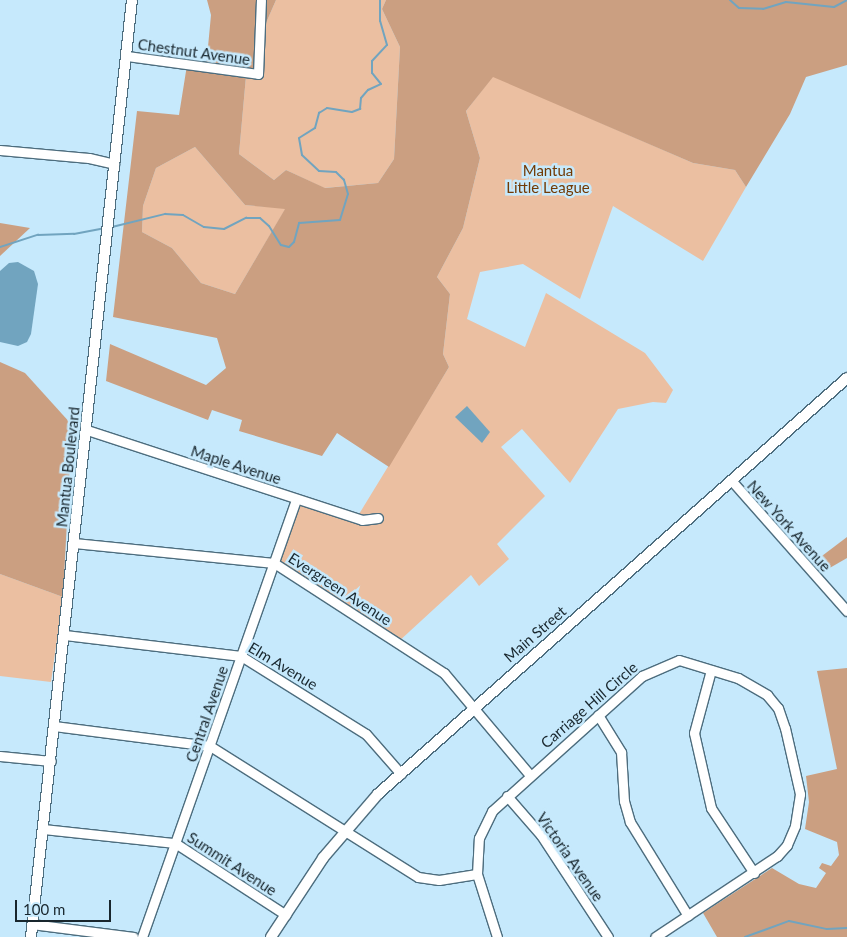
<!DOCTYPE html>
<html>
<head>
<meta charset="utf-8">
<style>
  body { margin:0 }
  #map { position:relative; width:847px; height:937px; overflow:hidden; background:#c6e9fc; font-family:Lato,sans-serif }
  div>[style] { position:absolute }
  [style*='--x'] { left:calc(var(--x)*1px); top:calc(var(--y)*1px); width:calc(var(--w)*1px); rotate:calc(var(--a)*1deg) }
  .green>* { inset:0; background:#ebbfa1 }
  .forest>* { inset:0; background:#cb9f81 }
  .water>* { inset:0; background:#71a4bf }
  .stream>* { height:2px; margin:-1px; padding:0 1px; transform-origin:1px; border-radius:1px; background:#71a4bf }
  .roads { filter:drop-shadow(1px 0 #4d6d7e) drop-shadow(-1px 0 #4d6d7e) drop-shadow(0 1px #4d6d7e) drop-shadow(0 -1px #4d6d7e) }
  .minor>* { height:9px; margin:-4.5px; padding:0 4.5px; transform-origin:4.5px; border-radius:4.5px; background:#fff }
  .major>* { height:10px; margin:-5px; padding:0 5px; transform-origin:5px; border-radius:5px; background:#fff }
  span { translate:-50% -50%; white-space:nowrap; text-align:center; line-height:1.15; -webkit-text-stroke:5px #c6e9fc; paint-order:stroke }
  .street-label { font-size:15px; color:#18262d }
  .park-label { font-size:15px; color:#713a05 }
  .scale { position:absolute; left:15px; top:900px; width:96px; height:22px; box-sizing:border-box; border:2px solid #18262d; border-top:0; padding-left:6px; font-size:15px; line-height:18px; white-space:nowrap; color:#18262d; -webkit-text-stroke:4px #c6e9fc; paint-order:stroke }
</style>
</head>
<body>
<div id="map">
  <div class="green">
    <div style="clip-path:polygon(276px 0,386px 0,382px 9px,400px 47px,394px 159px,378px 183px,324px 188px,286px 170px,274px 180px,239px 154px,246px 76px,262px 77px,266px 23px)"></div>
    <div style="clip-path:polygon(493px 76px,693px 163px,735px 170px,746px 187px,703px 261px,613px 206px,580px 299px,523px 264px,480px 272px,467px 319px,525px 347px,546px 293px,645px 353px,673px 390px,666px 403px,653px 402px,618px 409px,570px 483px,522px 429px,501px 447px,545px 496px,497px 544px,509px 559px,479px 586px,471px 575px,397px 643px,272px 566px,296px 501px,356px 519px,449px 367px,443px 354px,450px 294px,437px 277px,463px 228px,480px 158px,466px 111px)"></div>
    <div style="clip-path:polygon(195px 147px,245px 205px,286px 208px,235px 294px,201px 283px,172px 248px,142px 232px,143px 206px,156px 168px)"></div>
    <div style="clip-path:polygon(0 574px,63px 597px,51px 682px,0 676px)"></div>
  </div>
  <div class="forest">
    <div style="clip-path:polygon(evenodd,207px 0,276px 0,266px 23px,262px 77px,246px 76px,239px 154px,274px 180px,286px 170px,325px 188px,378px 183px,394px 159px,400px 47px,382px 9px,386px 0,847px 0,847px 65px,806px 77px,790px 114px,746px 187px,735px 170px,693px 163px,493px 77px,466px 111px,480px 158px,463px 228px,437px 277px,450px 294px,443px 354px,449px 367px,389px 467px,337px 433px,322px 456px,239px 431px,242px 420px,212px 410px,208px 420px,106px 381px,110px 344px,206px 385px,226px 368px,217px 338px,113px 317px,137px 111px,179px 115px,187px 65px,206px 68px,211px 15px,207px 0,195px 147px,245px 205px,285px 209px,235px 294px,201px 283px,172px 248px,142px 232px,143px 206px,156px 168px,195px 147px)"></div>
    <div style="clip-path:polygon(0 223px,30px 228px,0 256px)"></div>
    <div style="clip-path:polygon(0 362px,25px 373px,72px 425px,63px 597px,0 574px)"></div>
    <div style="clip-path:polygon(847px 537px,847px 558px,821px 573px,814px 562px)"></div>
    <div style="clip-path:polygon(847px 668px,847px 937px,717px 937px,703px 913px,772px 868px,799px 884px,816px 888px,826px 873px,819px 868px,822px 863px,831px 866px,839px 855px,837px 842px,805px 829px,809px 802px,806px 776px,837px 769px,817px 671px)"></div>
  </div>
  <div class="water">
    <div style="clip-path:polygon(18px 262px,34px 271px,38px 284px,31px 334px,27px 342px,18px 346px,0 342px,0 271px,9px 263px)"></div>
    <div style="clip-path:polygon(467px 406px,490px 432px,482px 443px,455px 417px)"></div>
  </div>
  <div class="stream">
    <div style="--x:730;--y:0;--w:12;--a:42"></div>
    <div style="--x:739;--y:8;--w:24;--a:2"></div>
    <div style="--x:763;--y:9;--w:24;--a:-17"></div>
    <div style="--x:786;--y:2;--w:48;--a:5.9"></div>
    <div style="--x:834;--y:7;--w:15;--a:-28"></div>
    <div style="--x:112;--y:227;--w:55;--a:-13.8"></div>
    <div style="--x:165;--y:214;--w:18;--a:3"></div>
    <div style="--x:183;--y:215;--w:24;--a:30"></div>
    <div style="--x:204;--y:227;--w:20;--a:6"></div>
    <div style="--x:224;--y:229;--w:25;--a:-27"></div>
    <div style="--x:246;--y:218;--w:14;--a:0"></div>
    <div style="--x:260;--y:218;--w:12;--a:42"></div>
    <div style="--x:269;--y:226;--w:22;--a:58"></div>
    <div style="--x:281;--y:245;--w:8;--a:14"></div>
    <div style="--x:289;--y:247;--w:7;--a:-45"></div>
    <div style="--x:294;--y:242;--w:20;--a:-75"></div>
    <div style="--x:299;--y:223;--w:41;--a:-4.2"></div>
    <div style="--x:340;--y:220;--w:27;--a:-73"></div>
    <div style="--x:348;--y:194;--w:15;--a:-106"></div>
    <div style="--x:344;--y:180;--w:11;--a:-135"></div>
    <div style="--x:336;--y:172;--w:17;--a:-177"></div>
    <div style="--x:319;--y:171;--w:23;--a:-137"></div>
    <div style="--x:302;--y:155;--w:17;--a:-100"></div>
    <div style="--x:299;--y:138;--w:19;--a:-32"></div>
    <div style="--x:315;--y:128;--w:16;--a:-75"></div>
    <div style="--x:319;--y:113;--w:9;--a:-32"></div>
    <div style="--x:327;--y:108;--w:25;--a:9"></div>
    <div style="--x:352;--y:112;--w:9;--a:-21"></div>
    <div style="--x:360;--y:109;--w:11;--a:-85"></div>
    <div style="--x:361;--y:98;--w:11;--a:-49"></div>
    <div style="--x:368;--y:90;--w:14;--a:-25"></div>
    <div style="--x:381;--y:84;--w:14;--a:-129"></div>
    <div style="--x:372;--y:73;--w:12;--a:-90"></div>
    <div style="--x:372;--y:61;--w:22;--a:-47"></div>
    <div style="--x:387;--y:45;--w:25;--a:-106"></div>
    <div style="--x:380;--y:21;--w:21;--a:-90"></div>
    <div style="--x:0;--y:247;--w:40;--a:-18"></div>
    <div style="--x:38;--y:235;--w:36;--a:-2"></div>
    <div style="--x:74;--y:234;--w:32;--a:-11"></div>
    <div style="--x:745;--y:937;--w:47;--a:-20"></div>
    <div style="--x:789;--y:921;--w:39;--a:12"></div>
    <div style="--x:827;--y:929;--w:20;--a:-3"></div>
  </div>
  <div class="roads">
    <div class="minor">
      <div style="--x:127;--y:56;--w:132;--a:7.8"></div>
      <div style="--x:258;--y:74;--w:74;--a:-87.7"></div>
      <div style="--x:0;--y:150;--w:89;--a:5.1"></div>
      <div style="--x:89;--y:158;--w:26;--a:13"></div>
      <div style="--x:87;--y:430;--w:289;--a:18.1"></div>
      <div style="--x:362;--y:520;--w:16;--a:-7"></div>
      <div style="--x:731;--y:480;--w:175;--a:48.5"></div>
      <div style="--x:74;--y:543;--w:201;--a:5.7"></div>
      <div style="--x:274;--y:563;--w:202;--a:32.9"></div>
      <div style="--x:444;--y:673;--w:133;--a:49.9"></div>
      <div style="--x:65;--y:635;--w:177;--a:6.8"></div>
      <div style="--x:241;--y:656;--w:147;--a:32"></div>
      <div style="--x:366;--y:734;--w:53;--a:48.8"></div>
      <div style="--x:711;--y:670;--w:65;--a:105.1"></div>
      <div style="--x:694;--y:733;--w:77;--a:77.2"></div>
      <div style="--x:711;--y:808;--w:78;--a:56.5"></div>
      <div style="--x:598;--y:715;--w:44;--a:58.1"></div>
      <div style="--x:621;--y:752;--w:49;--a:86.5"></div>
      <div style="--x:624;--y:801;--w:22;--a:74"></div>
      <div style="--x:630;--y:822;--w:110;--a:58.3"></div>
      <div style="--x:54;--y:726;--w:157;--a:7.3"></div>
      <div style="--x:210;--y:746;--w:246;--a:32.2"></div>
      <div style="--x:418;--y:877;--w:21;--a:8"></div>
      <div style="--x:439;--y:880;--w:38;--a:-9"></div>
      <div style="--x:0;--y:756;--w:51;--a:5.6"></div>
      <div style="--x:507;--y:796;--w:52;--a:48.9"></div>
      <div style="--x:541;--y:835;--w:122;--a:56.7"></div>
      <div style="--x:43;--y:829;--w:133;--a:6.1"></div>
      <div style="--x:175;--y:843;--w:132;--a:33"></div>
      <div style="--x:32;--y:924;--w:102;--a:7.3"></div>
      <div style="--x:142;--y:937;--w:464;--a:-70.6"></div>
      <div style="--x:497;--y:937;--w:66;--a:-107.6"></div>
      <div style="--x:477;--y:874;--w:36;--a:-87"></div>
      <div style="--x:479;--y:838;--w:30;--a:-64"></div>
      <div style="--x:492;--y:811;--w:202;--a:-42"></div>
      <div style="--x:642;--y:676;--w:40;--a:-23.4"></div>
      <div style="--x:679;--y:660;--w:62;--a:17"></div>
      <div style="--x:738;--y:678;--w:34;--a:30"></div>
      <div style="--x:767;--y:695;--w:17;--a:50"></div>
      <div style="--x:778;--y:708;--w:21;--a:71"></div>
      <div style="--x:785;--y:728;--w:68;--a:77.2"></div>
      <div style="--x:800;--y:794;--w:32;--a:99"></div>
      <div style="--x:795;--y:826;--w:21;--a:113"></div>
      <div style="--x:787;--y:845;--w:15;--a:132"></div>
      <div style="--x:777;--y:856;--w:146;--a:146.4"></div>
    </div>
    <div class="major">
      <div style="--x:31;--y:937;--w:942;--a:-83.85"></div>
      <div style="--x:271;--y:937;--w:95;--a:-56.6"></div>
      <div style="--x:323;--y:858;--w:84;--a:-49.3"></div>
      <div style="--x:378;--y:794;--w:627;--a:-41.57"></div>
    </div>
  </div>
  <div class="street-label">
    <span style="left:194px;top:52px;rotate:8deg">Chestnut Avenue</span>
    <span style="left:236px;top:465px;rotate:18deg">Maple Avenue</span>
    <span style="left:68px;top:467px;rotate:-84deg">Mantua Boulevard</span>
    <span style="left:789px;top:526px;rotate:48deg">New York Avenue</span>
    <span style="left:340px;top:589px;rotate:33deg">Evergreen Avenue</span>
    <span style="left:535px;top:634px;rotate:-41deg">Main Street</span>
    <span style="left:283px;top:666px;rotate:31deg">Elm Avenue</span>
    <span style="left:589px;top:705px;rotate:-41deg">Carriage Hill Circle</span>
    <span style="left:207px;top:714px;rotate:-71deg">Central Avenue</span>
    <span style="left:570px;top:857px;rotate:55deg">Victoria Avenue</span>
    <span style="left:232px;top:864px;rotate:33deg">Summit Avenue</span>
  </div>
  <div class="park-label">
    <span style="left:548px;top:179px">Mantua<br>Little League</span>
  </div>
  <div class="scale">100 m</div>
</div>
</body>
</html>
